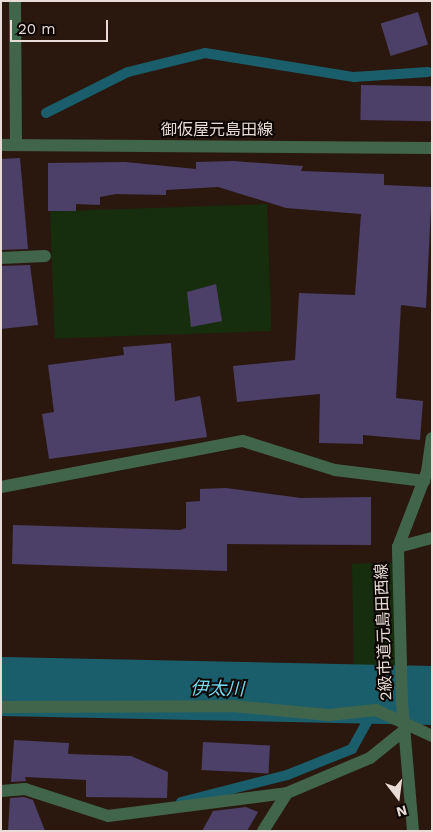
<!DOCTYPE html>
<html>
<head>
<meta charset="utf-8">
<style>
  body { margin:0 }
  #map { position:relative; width:433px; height:832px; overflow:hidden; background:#2a180f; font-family:"Work Sans","Noto Sans JP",sans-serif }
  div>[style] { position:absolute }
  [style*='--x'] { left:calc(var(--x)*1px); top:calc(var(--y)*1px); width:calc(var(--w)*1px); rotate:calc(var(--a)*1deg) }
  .green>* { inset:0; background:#162e0d; transform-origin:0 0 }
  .stream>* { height:10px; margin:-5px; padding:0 5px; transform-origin:5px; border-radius:5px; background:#1a5e6c }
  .river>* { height:59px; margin:-29.5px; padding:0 29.5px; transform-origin:29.5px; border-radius:29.5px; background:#1a5e6c }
  .building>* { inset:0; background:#4c3f68; transform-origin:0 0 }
  .pedestrian>* { height:12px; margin:-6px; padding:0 6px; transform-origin:6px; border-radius:6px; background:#41654b }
  .minor>* { height:12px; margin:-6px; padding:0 6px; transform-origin:6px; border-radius:6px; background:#41654b }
  .tertiary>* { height:12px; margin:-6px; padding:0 6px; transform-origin:6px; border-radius:6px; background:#41654b }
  span { translate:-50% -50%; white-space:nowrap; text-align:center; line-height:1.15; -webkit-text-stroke:4px #0d0603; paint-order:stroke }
  .street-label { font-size:16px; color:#e9dcd6 }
  .water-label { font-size:18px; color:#75d9f0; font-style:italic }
  .frame { position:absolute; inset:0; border:2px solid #e9dcd6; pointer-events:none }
  .north { position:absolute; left:373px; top:772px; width:50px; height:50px; -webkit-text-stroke:4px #0d0603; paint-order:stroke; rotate:165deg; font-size:14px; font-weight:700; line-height:20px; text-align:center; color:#e9dcd6 }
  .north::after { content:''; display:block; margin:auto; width:18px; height:22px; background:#e9dcd6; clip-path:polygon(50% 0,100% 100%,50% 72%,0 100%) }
  .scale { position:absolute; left:10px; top:20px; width:98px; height:22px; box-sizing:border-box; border:2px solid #e9dcd6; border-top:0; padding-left:6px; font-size:15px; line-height:18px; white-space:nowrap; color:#e9dcd6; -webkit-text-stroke:4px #0d0603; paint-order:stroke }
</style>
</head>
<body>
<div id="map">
  <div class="green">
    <div style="left:267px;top:204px;width:127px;height:217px;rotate:88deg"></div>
    <div style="left:395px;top:563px;width:106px;height:43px;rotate:89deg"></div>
  </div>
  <div class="stream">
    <div style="--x:46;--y:113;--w:92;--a:-26.6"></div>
    <div style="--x:128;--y:72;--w:79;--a:-13.9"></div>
    <div style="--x:205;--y:53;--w:151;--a:9.2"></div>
    <div style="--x:354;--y:77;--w:74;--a:-3.9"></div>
    <div style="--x:181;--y:802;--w:109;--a:-14.3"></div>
    <div style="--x:287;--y:775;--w:70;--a:-21.8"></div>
    <div style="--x:352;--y:749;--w:66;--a:-61.1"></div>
  </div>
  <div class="river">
    <div style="--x:1;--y:686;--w:431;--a:1.2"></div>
  </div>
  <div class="building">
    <div style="left:418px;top:12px;width:34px;height:39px;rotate:73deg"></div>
    <div style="left:361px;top:85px;width:71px;height:35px;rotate:1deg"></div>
    <div style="clip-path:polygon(20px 158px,28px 249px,1px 250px,1px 159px)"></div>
    <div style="clip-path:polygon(233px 161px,303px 166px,301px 171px,384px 174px,384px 185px,432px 187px,426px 308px,401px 305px,396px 398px,423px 401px,420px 440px,363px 435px,363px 444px,319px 443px,320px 394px,237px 402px,233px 366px,295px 360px,299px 293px,355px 295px,361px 214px,286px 208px,218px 187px,166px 190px,166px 195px,116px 194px,100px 197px,100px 205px,76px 204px,76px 211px,48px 211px,48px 163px,125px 162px,196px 169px,196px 162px)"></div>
    <div style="clip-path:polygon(30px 265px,38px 325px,1px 329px,1px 266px)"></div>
    <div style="clip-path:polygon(216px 284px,222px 321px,191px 327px,187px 292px)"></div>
    <div style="clip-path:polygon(171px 343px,175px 401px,200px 396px,207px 437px,49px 459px,42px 414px,54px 412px,48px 365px,124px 355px,123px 347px)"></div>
    <div style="clip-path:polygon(226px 488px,301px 498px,371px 497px,371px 545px,227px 544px,227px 571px,12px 564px,13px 525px,180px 530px,186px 528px,186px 502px,200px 501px,200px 489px)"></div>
    <div style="clip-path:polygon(14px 740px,69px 743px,68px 754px,131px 756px,168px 772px,167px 798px,86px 797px,86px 780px,25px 777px,26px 781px,11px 782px)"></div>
    <div style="left:203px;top:742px;width:67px;height:28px;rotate:3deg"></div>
    <div style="clip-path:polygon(24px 797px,33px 800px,45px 831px,8px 831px,10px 798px)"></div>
    <div style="clip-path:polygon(246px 807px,258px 812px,247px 831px,202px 831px,213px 811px)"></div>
  </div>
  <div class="pedestrian">
    <div style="--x:1;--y:791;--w:24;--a:-5"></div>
    <div style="--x:25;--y:789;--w:87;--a:18"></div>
    <div style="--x:108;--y:816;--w:180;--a:-7.3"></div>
  </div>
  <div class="minor">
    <div style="--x:1;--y:145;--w:431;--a:0.4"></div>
    <div style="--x:1;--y:258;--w:44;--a:-2.6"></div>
    <div style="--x:1;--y:487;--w:246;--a:-10.8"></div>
    <div style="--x:243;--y:441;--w:96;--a:17.5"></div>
    <div style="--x:335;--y:470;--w:90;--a:7"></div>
    <div style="--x:398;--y:547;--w:35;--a:-15"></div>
    <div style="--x:1;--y:707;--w:231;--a:-0.2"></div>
    <div style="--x:232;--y:706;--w:97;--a:5.3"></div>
    <div style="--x:329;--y:715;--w:47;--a:-6.1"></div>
    <div style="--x:376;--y:710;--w:62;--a:24.9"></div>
    <div style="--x:263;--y:831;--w:45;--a:-57.7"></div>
    <div style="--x:287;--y:793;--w:90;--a:-22.9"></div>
    <div style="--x:370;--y:758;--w:48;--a:-39"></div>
    <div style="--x:413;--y:831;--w:128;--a:-94.9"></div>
    <div style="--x:402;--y:703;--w:156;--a:-91.5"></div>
    <div style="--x:398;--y:547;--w:80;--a:-68.9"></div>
    <div style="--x:427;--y:472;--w:34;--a:-82"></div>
  </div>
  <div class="tertiary">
    <div style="--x:15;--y:1;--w:144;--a:89.6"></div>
  </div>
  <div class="street-label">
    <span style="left:217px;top:130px">御仮屋元島田線</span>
    <span style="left:384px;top:632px;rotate:-92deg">2級市道元島田西線</span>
  </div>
  <div class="water-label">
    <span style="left:217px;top:689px;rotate:1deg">伊太川</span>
  </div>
  <div class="frame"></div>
  <div class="north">N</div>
  <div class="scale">20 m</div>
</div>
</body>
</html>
